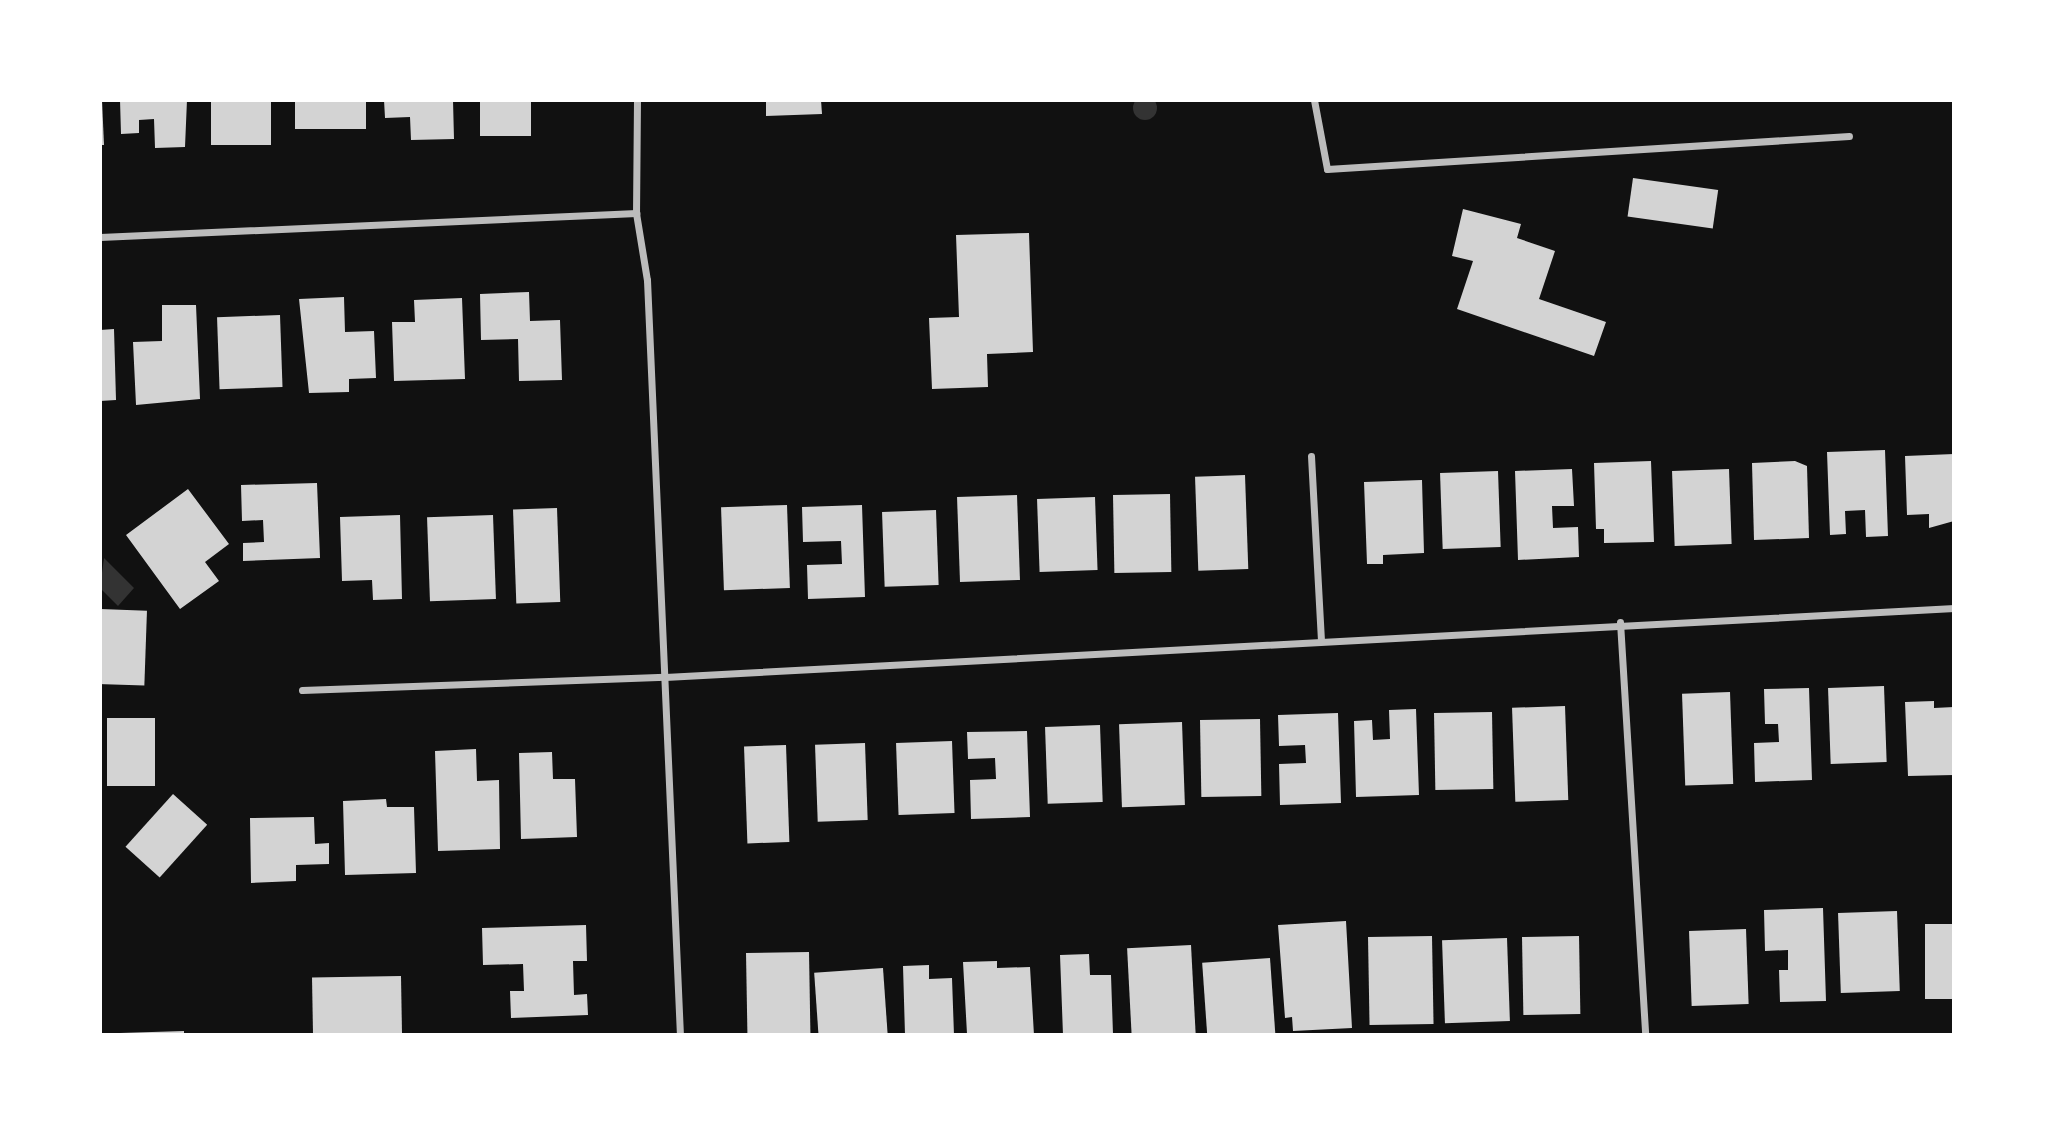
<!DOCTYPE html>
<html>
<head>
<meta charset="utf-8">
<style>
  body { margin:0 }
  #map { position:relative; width:2054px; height:1135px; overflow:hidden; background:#111; font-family:"Titillium Web",sans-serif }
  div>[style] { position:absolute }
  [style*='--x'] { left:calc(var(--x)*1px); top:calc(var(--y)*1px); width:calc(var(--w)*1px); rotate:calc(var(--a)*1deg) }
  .water>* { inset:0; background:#333 }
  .round { border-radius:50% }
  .building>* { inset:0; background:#d3d3d3; transform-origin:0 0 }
  .minor>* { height:7px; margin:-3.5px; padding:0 3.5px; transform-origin:3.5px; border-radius:3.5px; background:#bcbcbc }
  span { translate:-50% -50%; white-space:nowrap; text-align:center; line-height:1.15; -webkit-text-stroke:7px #fff; paint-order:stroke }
  .frame { position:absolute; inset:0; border:102px solid #fff; pointer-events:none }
</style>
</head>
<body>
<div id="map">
  <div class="water">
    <div class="round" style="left:1133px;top:96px;width:24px;height:24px"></div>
    <div style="clip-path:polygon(104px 558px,134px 588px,118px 606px,100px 588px)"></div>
  </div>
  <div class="building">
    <div style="clip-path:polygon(100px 100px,102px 100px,104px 145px,100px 145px)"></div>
    <div style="clip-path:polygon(120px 100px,187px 100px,185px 147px,155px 148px,154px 119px,139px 120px,139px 133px,121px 134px)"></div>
    <div style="left:211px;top:100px;width:60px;height:45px"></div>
    <div style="left:295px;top:100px;width:71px;height:29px"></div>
    <div style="clip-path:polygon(384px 100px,453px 100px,454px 139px,411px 140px,410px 117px,385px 118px)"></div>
    <div style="left:480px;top:100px;width:51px;height:36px"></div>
    <div style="clip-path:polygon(766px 100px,821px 100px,822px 114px,766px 116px)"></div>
    <div style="left:1633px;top:178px;width:86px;height:39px;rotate:8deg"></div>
    <div style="clip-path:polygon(1463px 209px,1521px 224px,1517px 238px,1555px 251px,1539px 299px,1606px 322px,1594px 356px,1457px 309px,1473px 261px,1452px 256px)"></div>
    <div style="clip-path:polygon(1029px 233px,1033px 352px,987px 354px,988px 387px,932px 389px,929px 318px,959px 317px,956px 235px)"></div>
    <div style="clip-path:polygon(529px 292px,530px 321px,560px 320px,562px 380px,519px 381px,518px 339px,481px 340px,480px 294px)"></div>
    <div style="clip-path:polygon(344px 297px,345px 332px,374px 331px,376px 378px,349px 379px,349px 392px,309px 393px,299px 299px)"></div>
    <div style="clip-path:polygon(462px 298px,465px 379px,394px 381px,392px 322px,415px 322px,414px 300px)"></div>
    <div style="clip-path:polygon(162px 305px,196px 305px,200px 399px,136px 405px,133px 342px,162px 341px)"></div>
    <div style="left:280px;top:315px;width:72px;height:63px;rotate:88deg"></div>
    <div style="clip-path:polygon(114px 329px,116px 400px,100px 401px,100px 330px)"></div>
    <div style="clip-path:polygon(1885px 450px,1888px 536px,1866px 537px,1865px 510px,1845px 511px,1846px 534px,1830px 535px,1827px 452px)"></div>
    <div style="clip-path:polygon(1954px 454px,1954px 521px,1929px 528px,1929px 514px,1907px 515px,1905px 456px)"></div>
    <div style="clip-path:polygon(1651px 461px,1654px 542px,1604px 543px,1604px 529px,1596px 529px,1594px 463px)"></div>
    <div style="clip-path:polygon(1795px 461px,1807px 466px,1809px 538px,1754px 540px,1752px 463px)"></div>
    <div style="clip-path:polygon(1572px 469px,1574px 506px,1552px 506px,1553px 528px,1578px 527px,1579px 557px,1518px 560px,1515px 471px)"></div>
    <div style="left:1729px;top:469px;width:75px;height:57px;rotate:88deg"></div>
    <div style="left:1498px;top:471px;width:76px;height:58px;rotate:88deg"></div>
    <div style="left:1245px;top:475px;width:94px;height:50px;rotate:88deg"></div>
    <div style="clip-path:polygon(1422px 480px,1424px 553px,1383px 555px,1383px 564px,1367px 564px,1364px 482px)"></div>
    <div style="clip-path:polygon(317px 483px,320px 558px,243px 561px,243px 543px,264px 542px,263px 520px,242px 521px,241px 485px)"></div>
    <div style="clip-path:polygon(188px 489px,229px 544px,205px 562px,219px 581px,180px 609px,126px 535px)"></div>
    <div style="left:1170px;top:494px;width:78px;height:57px;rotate:89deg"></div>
    <div style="left:1017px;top:495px;width:85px;height:60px;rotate:88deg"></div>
    <div style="left:1095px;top:497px;width:73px;height:58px;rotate:88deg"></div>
    <div style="left:787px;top:505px;width:83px;height:66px;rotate:88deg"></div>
    <div style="clip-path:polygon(862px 505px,865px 597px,808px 599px,807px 565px,842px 564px,841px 541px,803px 542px,802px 507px)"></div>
    <div style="left:557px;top:508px;width:94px;height:44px;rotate:88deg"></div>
    <div style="left:936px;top:510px;width:75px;height:54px;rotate:88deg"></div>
    <div style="clip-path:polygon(400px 515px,402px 599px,373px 600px,372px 580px,342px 581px,340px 517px)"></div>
    <div style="left:493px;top:515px;width:84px;height:66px;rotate:88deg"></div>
    <div style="left:100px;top:609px;width:47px;height:75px;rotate:2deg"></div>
    <div style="left:1884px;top:686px;width:76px;height:56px;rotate:88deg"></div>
    <div style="clip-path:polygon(1809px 688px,1812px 780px,1755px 782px,1754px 743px,1779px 742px,1778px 724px,1765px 724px,1764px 689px)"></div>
    <div style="left:1730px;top:692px;width:92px;height:48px;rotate:88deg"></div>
    <div style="clip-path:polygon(1934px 701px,1934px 708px,1954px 707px,1954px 775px,1908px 776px,1905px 702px)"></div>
    <div style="left:1565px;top:706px;width:94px;height:53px;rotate:88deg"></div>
    <div style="clip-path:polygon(1416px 709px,1419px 795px,1356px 797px,1354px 721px,1372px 720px,1373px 740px,1390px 739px,1389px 710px)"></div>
    <div style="left:1492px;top:712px;width:77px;height:58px;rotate:89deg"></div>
    <div style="clip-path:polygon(1338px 713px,1341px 803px,1280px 805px,1279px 764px,1306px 763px,1305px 745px,1279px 746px,1278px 715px)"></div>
    <div style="left:107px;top:718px;width:48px;height:68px"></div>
    <div style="left:1260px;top:719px;width:77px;height:60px;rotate:89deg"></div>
    <div style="left:1182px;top:722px;width:83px;height:63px;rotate:88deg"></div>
    <div style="left:1100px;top:725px;width:77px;height:55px;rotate:88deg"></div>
    <div style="clip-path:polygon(1027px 731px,1030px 817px,971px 819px,970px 780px,996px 779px,995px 758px,968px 759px,967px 732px)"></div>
    <div style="left:952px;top:741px;width:72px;height:56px;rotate:88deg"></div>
    <div style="left:865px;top:743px;width:77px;height:50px;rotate:88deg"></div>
    <div style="left:786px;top:745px;width:97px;height:42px;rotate:88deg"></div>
    <div style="clip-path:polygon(476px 749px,477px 781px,499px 780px,500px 849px,438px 851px,435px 751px)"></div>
    <div style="clip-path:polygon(552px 752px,553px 779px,575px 779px,577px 837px,521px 839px,519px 753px)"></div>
    <div style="left:173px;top:794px;width:46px;height:71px;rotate:42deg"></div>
    <div style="clip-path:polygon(386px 799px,387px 807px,414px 807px,416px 873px,345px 875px,343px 801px)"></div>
    <div style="clip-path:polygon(314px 817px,315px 844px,329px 843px,329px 864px,296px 865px,296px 881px,251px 883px,250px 818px)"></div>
    <div style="clip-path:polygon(1823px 908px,1826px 1001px,1780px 1002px,1779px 970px,1788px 970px,1788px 950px,1765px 951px,1764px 910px)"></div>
    <div style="left:1897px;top:911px;width:80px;height:59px;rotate:88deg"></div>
    <div style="clip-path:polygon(1346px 921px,1352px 1028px,1293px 1031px,1292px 1017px,1285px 1018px,1278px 925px)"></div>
    <div style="left:1954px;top:924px;width:75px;height:29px;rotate:90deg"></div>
    <div style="clip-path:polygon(586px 925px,587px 961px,573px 961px,574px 995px,587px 994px,588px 1015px,511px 1018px,510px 991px,524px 991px,523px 964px,483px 965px,482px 928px)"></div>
    <div style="left:1746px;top:929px;width:75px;height:57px;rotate:88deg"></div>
    <div style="left:1432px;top:936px;width:88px;height:64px;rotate:89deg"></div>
    <div style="left:1579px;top:936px;width:78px;height:57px;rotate:89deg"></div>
    <div style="left:1507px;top:938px;width:83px;height:65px;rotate:88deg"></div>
    <div style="left:1191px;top:945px;width:90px;height:64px;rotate:87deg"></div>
    <div style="left:809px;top:952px;width:83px;height:63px;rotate:89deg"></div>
    <div style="clip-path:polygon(1089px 954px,1090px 975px,1111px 975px,1113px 1034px,1063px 1035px,1060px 955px)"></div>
    <div style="left:1270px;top:958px;width:76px;height:68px;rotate:86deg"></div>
    <div style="clip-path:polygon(997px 961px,997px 968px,1030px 967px,1034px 1035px,967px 1034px,963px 962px)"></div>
    <div style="clip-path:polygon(929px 965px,929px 979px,952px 978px,954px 1035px,905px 1035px,903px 966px)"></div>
    <div style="left:883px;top:968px;width:67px;height:69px;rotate:86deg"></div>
    <div style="left:401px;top:976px;width:59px;height:89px;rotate:89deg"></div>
    <div style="clip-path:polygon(184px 1031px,184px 1035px,121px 1035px,120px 1033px)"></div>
  </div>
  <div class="minor">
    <div style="--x:637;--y:100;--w:113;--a:90.5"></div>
    <div style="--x:636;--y:213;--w:68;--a:80.7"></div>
    <div style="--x:647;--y:280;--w:756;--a:87.5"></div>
    <div style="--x:1314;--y:100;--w:70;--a:79.3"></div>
    <div style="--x:1327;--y:169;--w:523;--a:-3.62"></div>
    <div style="--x:100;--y:237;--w:537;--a:-2.56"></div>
    <div style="--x:1311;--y:456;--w:184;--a:86.9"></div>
    <div style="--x:1620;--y:622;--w:414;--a:86.5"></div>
    <div style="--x:302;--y:690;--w:363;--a:-2.1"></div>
    <div style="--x:665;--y:677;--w:1291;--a:-3.06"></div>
  </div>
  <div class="frame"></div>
</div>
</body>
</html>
